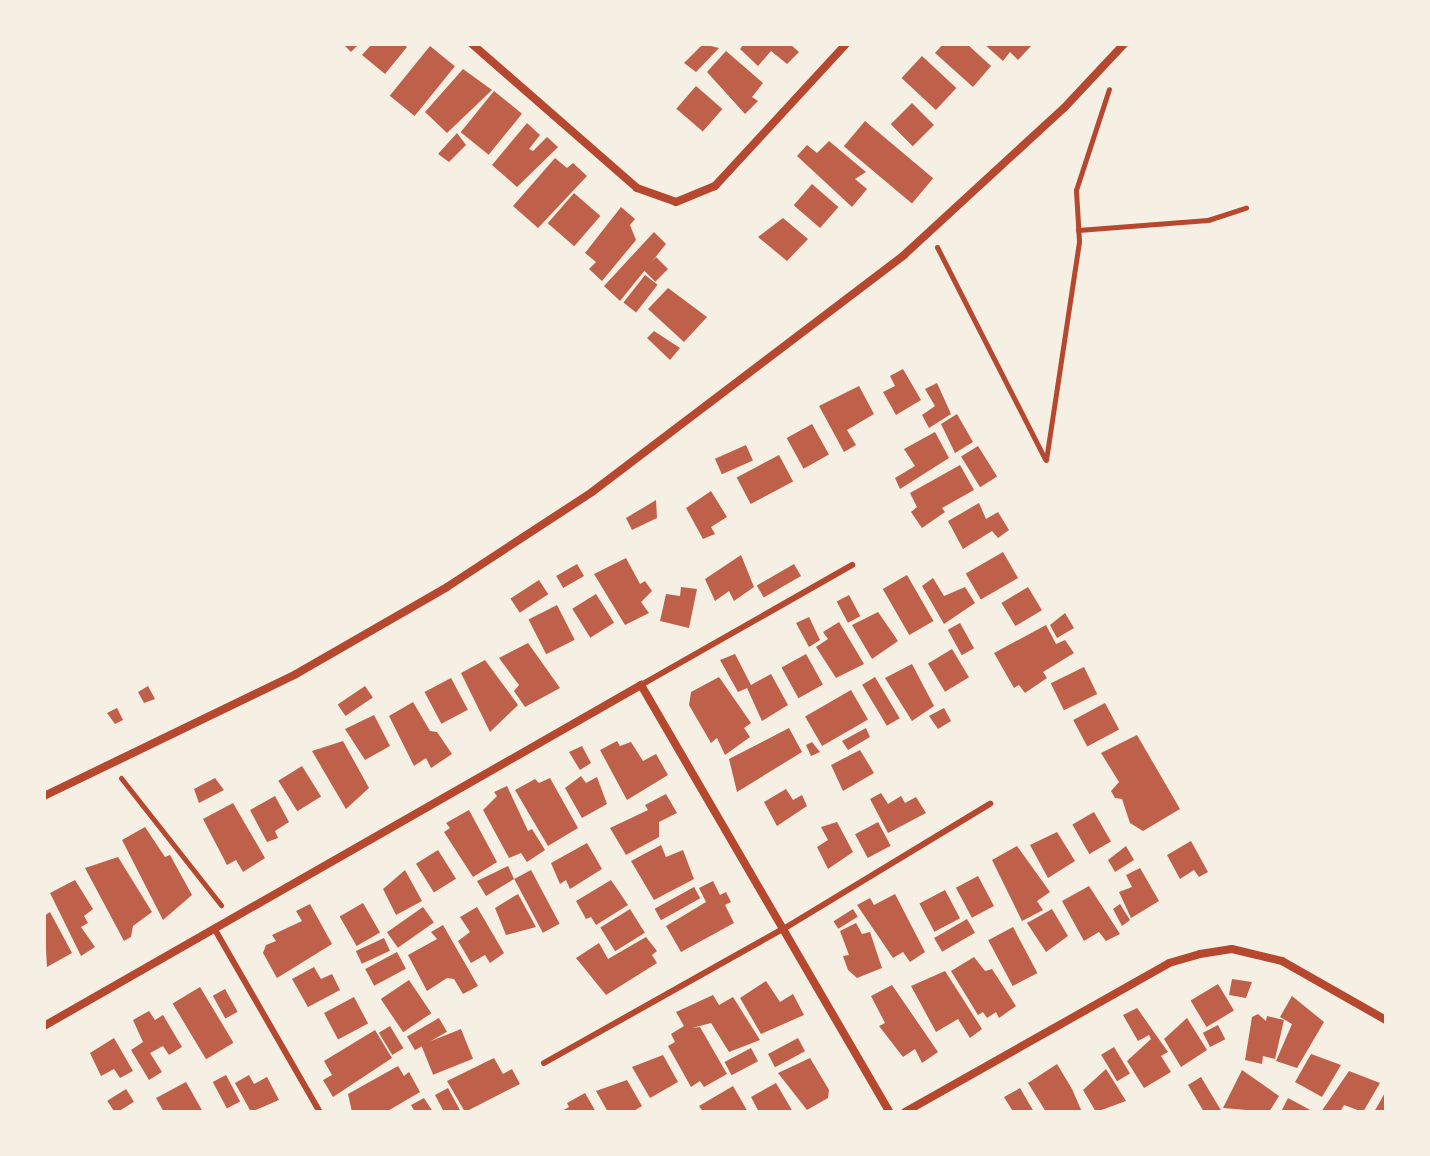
<!DOCTYPE html>
<html>
<head>
<meta charset="utf-8">
<style>
  body { margin:0 }
  #map { position:relative; width:1430px; height:1156px; overflow:hidden; background:#f6efe4; font-family:"Noto Sans",sans-serif }
  div>[style] { position:absolute }
  [style*='--x'] { left:calc(var(--x)*1px); top:calc(var(--y)*1px); width:calc(var(--w)*1px); rotate:calc(var(--a)*1deg) }
  .building>* { inset:0; background:#bf614a; transform-origin:0 0 }
  .path>* { height:5px; margin:-2.5px; padding:0 2.5px; transform-origin:2.5px; border-radius:2.5px; background:#b5482f }
  .service>* { height:6px; margin:-3px; padding:0 3px; transform-origin:3px; border-radius:3px; background:#b5482f }
  .minor>* { height:8px; margin:-4px; padding:0 4px; transform-origin:4px; border-radius:4px; background:#b5482f }
  span { translate:-50% -50%; white-space:nowrap; text-align:center; line-height:1.15; -webkit-text-stroke:8px #f6efe4; paint-order:stroke }
  .frame { position:absolute; inset:0; border:46px solid #f6efe4; pointer-events:none }
</style>
</head>
<body>
<div id="map">
  <div class="building">
    <div style="clip-path:polygon(343px 44px,359px 44px,351px 52px)"></div>
    <div style="clip-path:polygon(372px 44px,403px 44px,407px 47px,385px 74px,362px 55px)"></div>
    <div style="clip-path:polygon(703px 44px,719px 48px,696px 72px,684px 63px)"></div>
    <div style="clip-path:polygon(744px 44px,790px 44px,799px 52px,787px 64px,771px 51px,758px 66px,740px 49px)"></div>
    <div style="clip-path:polygon(943px 44px,967px 44px,991px 66px,973px 87px,935px 53px)"></div>
    <div style="clip-path:polygon(984px 44px,1033px 44px,1018px 60px,1010px 52px,1003px 61px)"></div>
    <div style="left:430px;top:46px;width:32px;height:64px;rotate:39deg"></div>
    <div style="clip-path:polygon(726px 51px,763px 83px,752px 97px,758px 101px,745px 114px,707px 72px)"></div>
    <div style="left:922px;top:56px;width:47px;height:30px;rotate:43deg"></div>
    <div style="clip-path:polygon(463px 69px,492px 90px,447px 133px,425px 112px)"></div>
    <div style="left:696px;top:86px;width:35px;height:30px;rotate:41deg"></div>
    <div style="left:494px;top:91px;width:36px;height:53px;rotate:39deg"></div>
    <div style="left:912px;top:103px;width:31px;height:30px;rotate:45deg"></div>
    <div style="left:865px;top:121px;width:89px;height:33px;rotate:40deg"></div>
    <div style="clip-path:polygon(527px 123px,540px 135px,529px 149px,533px 151px,547px 137px,558px 147px,517px 187px,492px 165px)"></div>
    <div style="clip-path:polygon(457px 133px,466px 145px,449px 162px,438px 154px)"></div>
    <div style="clip-path:polygon(829px 141px,866px 172px,855px 179px,867px 189px,852px 207px,797px 156px,807px 145px,817px 153px)"></div>
    <div style="clip-path:polygon(555px 158px,567px 168px,573px 163px,587px 176px,538px 228px,513px 206px)"></div>
    <div style="left:812px;top:184px;width:35px;height:28px;rotate:41deg"></div>
    <div style="left:574px;top:193px;width:35px;height:40px;rotate:41deg"></div>
    <div style="clip-path:polygon(621px 207px,635px 219px,630px 225px,636px 240px,602px 281px,589px 269px,596px 262px,585px 253px)"></div>
    <div style="clip-path:polygon(783px 218px,808px 239px,787px 261px,758px 237px)"></div>
    <div style="clip-path:polygon(654px 232px,666px 244px,620px 301px,604px 286px)"></div>
    <div style="left:656px;top:257px;width:17px;height:18px;rotate:45deg"></div>
    <div style="left:645px;top:275px;width:16px;height:35px;rotate:38deg"></div>
    <div style="clip-path:polygon(668px 288px,707px 317px,684px 342px,648px 309px)"></div>
    <div style="clip-path:polygon(654px 331px,680px 348px,670px 360px,647px 338px)"></div>
    <div style="clip-path:polygon(903px 369px,921px 400px,896px 415px,883px 392px,895px 386px,890px 376px)"></div>
    <div style="clip-path:polygon(937px 383px,951px 414px,929px 428px,922px 415px,935px 406px,925px 389px)"></div>
    <div style="clip-path:polygon(859px 386px,874px 414px,847px 430px,856px 445px,844px 452px,819px 406px)"></div>
    <div style="clip-path:polygon(957px 414px,973px 442px,955px 453px,941px 424px)"></div>
    <div style="left:812px;top:424px;width:35px;height:29px;rotate:61deg"></div>
    <div style="clip-path:polygon(935px 432px,949px 458px,900px 489px,895px 478px,915px 466px,904px 449px)"></div>
    <div style="left:746px;top:445px;width:17px;height:34px;rotate:66deg"></div>
    <div style="left:978px;top:446px;width:36px;height:20px;rotate:58deg"></div>
    <div style="left:779px;top:455px;width:30px;height:48px;rotate:62deg"></div>
    <div style="clip-path:polygon(960px 465px,974px 490px,942px 508px,945px 512px,922px 528px,911px 512px,917px 507px,910px 493px)"></div>
    <div style="clip-path:polygon(711px 491px,727px 517px,711px 527px,715px 534px,703px 539px,686px 508px)"></div>
    <div style="clip-path:polygon(656px 500px,657px 518px,632px 530px,626px 518px)"></div>
    <div style="clip-path:polygon(979px 503px,986px 519px,998px 512px,1009px 530px,998px 538px,992px 531px,963px 549px,948px 521px)"></div>
    <div style="left:1003px;top:552px;width:30px;height:43px;rotate:60deg"></div>
    <div style="clip-path:polygon(741px 555px,754px 587px,734px 601px,729px 591px,715px 601px,705px 579px)"></div>
    <div style="clip-path:polygon(626px 558px,640px 584px,645px 581px,652px 591px,641px 602px,649px 613px,625px 625px,594px 574px)"></div>
    <div style="left:577px;top:564px;width:14px;height:24px;rotate:60deg"></div>
    <div style="left:794px;top:564px;width:14px;height:43px;rotate:60deg"></div>
    <div style="left:907px;top:575px;width:53px;height:28px;rotate:60deg"></div>
    <div style="clip-path:polygon(933px 578px,944px 596px,965px 587px,975px 603px,944px 624px,922px 586px)"></div>
    <div style="left:539px;top:580px;width:17px;height:34px;rotate:57deg"></div>
    <div style="clip-path:polygon(681px 587px,697px 589px,689px 628px,660px 621px,666px 594px,680px 596px)"></div>
    <div style="left:1028px;top:587px;width:27px;height:31px;rotate:59deg"></div>
    <div style="left:596px;top:594px;width:34px;height:28px;rotate:58deg"></div>
    <div style="left:849px;top:595px;width:24px;height:14px;rotate:62deg"></div>
    <div style="left:557px;top:605px;width:39px;height:32px;rotate:63deg"></div>
    <div style="clip-path:polygon(878px 612px,898px 641px,872px 659px,852px 625px)"></div>
    <div style="clip-path:polygon(1065px 613px,1074px 628px,1057px 638px,1050px 625px)"></div>
    <div style="clip-path:polygon(809px 617px,820px 640px,809px 647px,796px 623px)"></div>
    <div style="clip-path:polygon(839px 622px,864px 664px,836px 678px,816px 647px,828px 639px,823px 632px)"></div>
    <div style="left:960px;top:623px;width:29px;height:14px;rotate:61deg"></div>
    <div style="clip-path:polygon(1046px 625px,1056px 644px,1065px 640px,1074px 653px,1043px 672px,1047px 678px,1025px 693px,1019px 685px,1014px 688px,994px 653px)"></div>
    <div style="clip-path:polygon(528px 643px,560px 688px,525px 707px,514px 691px,519px 685px,499px 658px)"></div>
    <div style="left:952px;top:649px;width:33px;height:28px;rotate:59deg"></div>
    <div style="clip-path:polygon(735px 654px,751px 685px,771px 674px,788px 705px,762px 721px,747px 688px,738px 692px,720px 660px)"></div>
    <div style="left:806px;top:654px;width:35px;height:28px;rotate:61deg"></div>
    <div style="clip-path:polygon(485px 660px,518px 705px,490px 732px,461px 673px)"></div>
    <div style="clip-path:polygon(912px 664px,934px 706px,912px 721px,885px 678px)"></div>
    <div style="left:1084px;top:667px;width:30px;height:37px;rotate:64deg"></div>
    <div style="clip-path:polygon(719px 677px,751px 723px,744px 728px,750px 737px,725px 755px,717px 738px,711px 743px,689px 705px,691px 692px)"></div>
    <div style="left:875px;top:677px;width:48px;height:15px;rotate:59deg"></div>
    <div style="left:451px;top:678px;width:36px;height:30px;rotate:62deg"></div>
    <div style="clip-path:polygon(148px 686px,155px 699px,144px 703px,138px 692px)"></div>
    <div style="left:365px;top:686px;width:14px;height:33px;rotate:56deg"></div>
    <div style="left:851px;top:690px;width:34px;height:53px;rotate:60deg"></div>
    <div style="clip-path:polygon(413px 702px,430px 731px,437px 732px,452px 754px,431px 768px,426px 758px,414px 766px,389px 716px)"></div>
    <div style="left:1105px;top:703px;width:30px;height:36px;rotate:62deg"></div>
    <div style="clip-path:polygon(117px 708px,123px 720px,115px 724px,107px 713px)"></div>
    <div style="clip-path:polygon(944px 708px,951px 721px,938px 729px,929px 716px)"></div>
    <div style="clip-path:polygon(374px 715px,390px 746px,365px 760px,345px 729px)"></div>
    <div style="clip-path:polygon(789px 728px,802px 752px,737px 792px,729px 759px)"></div>
    <div style="clip-path:polygon(866px 728px,870px 737px,848px 750px,842px 741px)"></div>
    <div style="clip-path:polygon(1137px 735px,1180px 809px,1143px 831px,1130px 823px,1122px 799px,1115px 798px,1111px 791px,1119px 782px,1101px 753px)"></div>
    <div style="clip-path:polygon(343px 741px,369px 788px,346px 809px,312px 751px)"></div>
    <div style="clip-path:polygon(617px 741px,620px 746px,631px 742px,643px 761px,656px 754px,668px 775px,627px 800px,600px 750px)"></div>
    <div style="clip-path:polygon(812px 742px,820px 752px,811px 756px,806px 745px)"></div>
    <div style="clip-path:polygon(582px 746px,591px 763px,580px 770px,569px 752px)"></div>
    <div style="clip-path:polygon(860px 750px,874px 773px,843px 791px,831px 765px)"></div>
    <div style="left:302px;top:766px;width:36px;height:28px;rotate:58deg"></div>
    <div style="clip-path:polygon(581px 776px,586px 783px,597px 777px,607px 804px,582px 818px,565px 788px)"></div>
    <div style="clip-path:polygon(215px 778px,224px 790px,199px 803px,194px 789px)"></div>
    <div style="clip-path:polygon(550px 778px,578px 828px,548px 846px,515px 790px,535px 779px,539px 783px)"></div>
    <div style="clip-path:polygon(507px 786px,528px 831px,532px 829px,545px 850px,527px 862px,521px 853px,509px 858px,483px 810px,497px 796px,494px 792px)"></div>
    <div style="clip-path:polygon(786px 789px,793px 800px,802px 795px,807px 806px,777px 826px,764px 802px)"></div>
    <div style="clip-path:polygon(881px 793px,888px 804px,901px 796px,905px 803px,916px 797px,926px 813px,888px 833px,870px 799px)"></div>
    <div style="clip-path:polygon(666px 794px,677px 813px,659px 822px,659px 837px,626px 855px,610px 828px,648px 810px,645px 805px)"></div>
    <div style="clip-path:polygon(275px 796px,289px 822px,275px 831px,278px 838px,267px 842px,250px 810px)"></div>
    <div style="clip-path:polygon(233px 803px,265px 858px,243px 872px,236px 860px,227px 865px,203px 819px)"></div>
    <div style="clip-path:polygon(469px 810px,497px 862px,473px 877px,444px 832px,450px 828px,446px 823px)"></div>
    <div style="left:1094px;top:812px;width:34px;height:25px;rotate:60deg"></div>
    <div style="clip-path:polygon(837px 822px,853px 852px,828px 869px,817px 847px,828px 840px,821px 827px)"></div>
    <div style="left:878px;top:822px;width:27px;height:26px;rotate:62deg"></div>
    <div style="clip-path:polygon(145px 827px,165px 857px,170px 855px,192px 895px,163px 920px,122px 840px)"></div>
    <div style="clip-path:polygon(1057px 832px,1075px 861px,1048px 878px,1030px 845px)"></div>
    <div style="clip-path:polygon(1191px 841px,1208px 872px,1199px 877px,1194px 870px,1180px 879px,1167px 855px)"></div>
    <div style="clip-path:polygon(587px 843px,602px 869px,570px 889px,566px 880px,560px 884px,551px 863px)"></div>
    <div style="clip-path:polygon(661px 845px,666px 857px,683px 850px,694px 879px,654px 900px,631px 861px)"></div>
    <div style="clip-path:polygon(1017px 846px,1050px 892px,1037px 901px,1043px 910px,1022px 921px,992px 860px)"></div>
    <div style="clip-path:polygon(1126px 846px,1134px 860px,1115px 872px,1108px 860px)"></div>
    <div style="left:438px;top:850px;width:34px;height:26px;rotate:58deg"></div>
    <div style="clip-path:polygon(118px 857px,152px 912px,133px 926px,131px 937px,124px 941px,85px 868px)"></div>
    <div style="clip-path:polygon(508px 866px,514px 879px,486px 896px,477px 881px)"></div>
    <div style="clip-path:polygon(1140px 868px,1159px 901px,1131px 918px,1119px 892px,1132px 887px,1126px 875px)"></div>
    <div style="clip-path:polygon(405px 870px,422px 901px,396px 915px,383px 889px)"></div>
    <div style="left:531px;top:870px;width:61px;height:19px;rotate:62deg"></div>
    <div style="left:978px;top:876px;width:34px;height:25px;rotate:62deg"></div>
    <div style="clip-path:polygon(75px 880px,93px 909px,84px 916px,88px 923px,81px 927px,95px 947px,81px 956px,50px 893px)"></div>
    <div style="clip-path:polygon(611px 880px,628px 905px,596px 925px,591px 917px,586px 919px,576px 901px)"></div>
    <div style="clip-path:polygon(713px 881px,720px 895px,726px 892px,731px 902px,725px 905px,734px 923px,681px 952px,666px 926px,706px 902px,699px 888px)"></div>
    <div style="clip-path:polygon(1089px 886px,1120px 934px,1106px 941px,1099px 932px,1084px 941px,1062px 901px)"></div>
    <div style="left:694px;top:887px;width:13px;height:45px;rotate:61deg"></div>
    <div style="left:945px;top:890px;width:32px;height:29px;rotate:62deg"></div>
    <div style="clip-path:polygon(518px 894px,536px 927px,506px 935px,495px 908px)"></div>
    <div style="clip-path:polygon(895px 894px,925px 952px,910px 962px,903px 952px,893px 958px,857px 905px,870px 898px,874px 905px)"></div>
    <div style="left:363px;top:903px;width:34px;height:27px;rotate:60deg"></div>
    <div style="clip-path:polygon(310px 904px,332px 944px,277px 978px,263px 953px,266px 945px,276px 941px,272px 935px,302px 921px,296px 911px)"></div>
    <div style="clip-path:polygon(1120px 904px,1130px 920px,1122px 926px,1113px 909px)"></div>
    <div style="left:423px;top:907px;width:19px;height:44px;rotate:55deg"></div>
    <div style="clip-path:polygon(477px 907px,504px 953px,490px 963px,485px 955px,471px 963px,458px 941px,470px 932px,460px 917px)"></div>
    <div style="left:630px;top:909px;width:28px;height:35px;rotate:58deg"></div>
    <div style="left:853px;top:909px;width:9px;height:23px;rotate:58deg"></div>
    <div style="clip-path:polygon(1052px 909px,1068px 936px,1046px 952px,1027px 923px)"></div>
    <div style="clip-path:polygon(50px 912px,72px 953px,47px 967px,44px 916px)"></div>
    <div style="left:967px;top:919px;width:16px;height:38px;rotate:60deg"></div>
    <div style="clip-path:polygon(856px 923px,862px 934px,870px 932px,882px 968px,857px 978px,848px 970px,843px 956px,849px 955px,840px 931px)"></div>
    <div style="clip-path:polygon(443px 925px,478px 986px,463px 994px,454px 979px,447px 978px,427px 991px,408px 955px,437px 939px,431px 932px)"></div>
    <div style="left:1013px;top:927px;width:52px;height:28px;rotate:62deg"></div>
    <div style="clip-path:polygon(646px 937px,657px 951px,652px 955px,657px 963px,606px 995px,576px 958px,599px 943px,608px 959px)"></div>
    <div style="left:384px;top:938px;width:14px;height:31px;rotate:65deg"></div>
    <div style="left:397px;top:952px;width:19px;height:36px;rotate:62deg"></div>
    <div style="clip-path:polygon(974px 957px,985px 971px,992px 969px,1016px 1006px,999px 1018px,996px 1012px,987px 1018px,983px 1012px,978px 1015px,951px 971px)"></div>
    <div style="clip-path:polygon(314px 967px,321px 979px,332px 974px,340px 990px,308px 1007px,292px 979px)"></div>
    <div style="clip-path:polygon(945px 971px,982px 1029px,970px 1038px,958px 1019px,936px 1032px,911px 986px)"></div>
    <div style="clip-path:polygon(1232px 979px,1252px 982px,1246px 998px,1229px 995px)"></div>
    <div style="left:409px;top:980px;width:40px;height:34px;rotate:56deg"></div>
    <div style="clip-path:polygon(766px 981px,780px 1002px,793px 994px,804px 1015px,761px 1034px,740px 998px)"></div>
    <div style="left:1218px;top:984px;width:31px;height:32px;rotate:59deg"></div>
    <div style="clip-path:polygon(892px 985px,938px 1052px,922px 1063px,915px 1049px,903px 1057px,879px 1026px,885px 1023px,871px 996px)"></div>
    <div style="left:200px;top:987px;width:65px;height:32px;rotate:59deg"></div>
    <div style="left:225px;top:989px;width:26px;height:14px;rotate:61deg"></div>
    <div style="clip-path:polygon(713px 995px,719px 1005px,733px 997px,760px 1040px,729px 1052px,711px 1023px,692px 1028px,700px 1027px,727px 1074px,704px 1087px,700px 1081px,691px 1087px,668px 1046px,675px 1042px,671px 1034px,684px 1026px,676px 1012px)"></div>
    <div style="clip-path:polygon(1292px 996px,1324px 1022px,1297px 1068px,1276px 1061px,1292px 1024px,1280px 1017px)"></div>
    <div style="left:354px;top:997px;width:30px;height:34px;rotate:62deg"></div>
    <div style="clip-path:polygon(1137px 1008px,1168px 1052px,1161px 1056px,1171px 1072px,1144px 1088px,1127px 1061px,1151px 1039px,1149px 1035px,1138px 1041px,1123px 1015px)"></div>
    <div style="clip-path:polygon(149px 1011px,155px 1020px,163px 1015px,182px 1047px,169px 1055px,163px 1046px,150px 1053px,162px 1072px,149px 1080px,131px 1050px,143px 1042px,133px 1020px)"></div>
    <div style="clip-path:polygon(1258px 1014px,1266px 1021px,1267px 1016px,1284px 1020px,1275px 1059px,1263px 1056px,1262px 1064px,1245px 1060px,1252px 1017px)"></div>
    <div style="left:439px;top:1018px;width:16px;height:37px;rotate:60deg"></div>
    <div style="clip-path:polygon(1187px 1018px,1207px 1050px,1181px 1067px,1164px 1039px)"></div>
    <div style="left:1218px;top:1025px;width:16px;height:17px;rotate:63deg"></div>
    <div style="left:390px;top:1026px;width:26px;height:13px;rotate:59deg"></div>
    <div style="left:461px;top:1029px;width:32px;height:43px;rotate:68deg"></div>
    <div style="clip-path:polygon(375px 1030px,392px 1058px,333px 1097px,323px 1080px,332px 1075px,324px 1061px)"></div>
    <div style="clip-path:polygon(114px 1038px,133px 1071px,120px 1078px,114px 1069px,101px 1076px,90px 1053px)"></div>
    <div style="left:798px;top:1038px;width:15px;height:34px;rotate:62deg"></div>
    <div style="left:1114px;top:1047px;width:31px;height:15px;rotate:59deg"></div>
    <div style="left:751px;top:1048px;width:15px;height:30px;rotate:62deg"></div>
    <div style="clip-path:polygon(1311px 1054px,1341px 1065px,1322px 1097px,1295px 1082px)"></div>
    <div style="clip-path:polygon(663px 1055px,678px 1082px,650px 1098px,632px 1067px)"></div>
    <div style="clip-path:polygon(494px 1058px,503px 1074px,512px 1069px,520px 1084px,465px 1112px,447px 1081px)"></div>
    <div style="clip-path:polygon(810px 1058px,829px 1090px,828px 1098px,807px 1110px,778px 1073px)"></div>
    <div style="clip-path:polygon(1057px 1064px,1072px 1089px,1082px 1112px,1046px 1112px,1028px 1083px)"></div>
    <div style="clip-path:polygon(398px 1066px,404px 1076px,409px 1072px,420px 1092px,386px 1112px,352px 1112px,348px 1094px)"></div>
    <div style="clip-path:polygon(1106px 1069px,1126px 1101px,1096px 1112px,1083px 1090px)"></div>
    <div style="clip-path:polygon(1242px 1070px,1279px 1096px,1269px 1112px,1223px 1108px)"></div>
    <div style="clip-path:polygon(1349px 1071px,1380px 1083px,1363px 1112px,1344px 1105px,1340px 1112px,1321px 1112px)"></div>
    <div style="left:226px;top:1075px;width:30px;height:15px;rotate:62deg"></div>
    <div style="clip-path:polygon(249px 1075px,254px 1084px,267px 1077px,279px 1100px,251px 1112px,235px 1083px)"></div>
    <div style="clip-path:polygon(1201px 1077px,1222px 1112px,1204px 1112px,1188px 1085px)"></div>
    <div style="clip-path:polygon(627px 1080px,642px 1106px,632px 1112px,608px 1112px,596px 1091px)"></div>
    <div style="clip-path:polygon(186px 1082px,203px 1112px,164px 1112px,156px 1098px)"></div>
    <div style="clip-path:polygon(776px 1083px,793px 1112px,759px 1112px,751px 1097px)"></div>
    <div style="clip-path:polygon(733px 1086px,748px 1112px,703px 1112px,699px 1106px)"></div>
    <div style="clip-path:polygon(448px 1088px,461px 1112px,444px 1112px,435px 1095px)"></div>
    <div style="clip-path:polygon(1020px 1088px,1034px 1112px,1008px 1112px,1012px 1110px,1004px 1097px)"></div>
    <div style="left:126px;top:1089px;width:15px;height:22px;rotate:58deg"></div>
    <div style="clip-path:polygon(1386px 1091px,1386px 1112px,1374px 1112px)"></div>
    <div style="clip-path:polygon(585px 1093px,596px 1112px,560px 1112px,569px 1107px,567px 1103px)"></div>
    <div style="clip-path:polygon(424px 1098px,433px 1112px,415px 1112px,411px 1105px)"></div>
    <div style="clip-path:polygon(1288px 1098px,1314px 1112px,1282px 1110px)"></div>
  </div>
  <div class="path">
    <div style="--x:1078;--y:230;--w:130;--a:-4.4"></div>
    <div style="--x:1208;--y:220;--w:40;--a:-18"></div>
    <div style="--x:937;--y:247;--w:238;--a:63"></div>
    <div style="--x:1046;--y:460;--w:221;--a:-81.4"></div>
    <div style="--x:1079;--y:241;--w:51;--a:-93.4"></div>
    <div style="--x:1076;--y:190;--w:106;--a:-71.9"></div>
    <div style="--x:121;--y:778;--w:162;--a:51.8"></div>
  </div>
  <div class="service">
    <div style="--x:641;--y:685;--w:243;--a:-29.6"></div>
    <div style="--x:214;--y:928;--w:212;--a:60.1"></div>
    <div style="--x:544;--y:1063;--w:276;--a:-29.3"></div>
    <div style="--x:785;--y:928;--w:240;--a:-31.2"></div>
  </div>
  <div class="minor">
    <div style="--x:472;--y:44;--w:219;--a:41.1"></div>
    <div style="--x:637;--y:188;--w:41;--a:19.7"></div>
    <div style="--x:676;--y:202;--w:42;--a:-22.3"></div>
    <div style="--x:715;--y:186;--w:193;--a:-47.3"></div>
    <div style="--x:44;--y:796;--w:280;--a:-25.8"></div>
    <div style="--x:296;--y:674;--w:174;--a:-29.9"></div>
    <div style="--x:447;--y:587;--w:173;--a:-33.2"></div>
    <div style="--x:592;--y:492;--w:392;--a:-37.2"></div>
    <div style="--x:904;--y:255;--w:217;--a:-42.6"></div>
    <div style="--x:1064;--y:108;--w:88;--a:-46.8"></div>
    <div style="--x:44;--y:1026;--w:688;--a:-29.73"></div>
    <div style="--x:641;--y:685;--w:494;--a:59.8"></div>
    <div style="--x:905;--y:1112;--w:303;--a:-29.4"></div>
    <div style="--x:1169;--y:963;--w:32;--a:-16"></div>
    <div style="--x:1200;--y:954;--w:32;--a:-9"></div>
    <div style="--x:1232;--y:949;--w:51;--a:13.5"></div>
    <div style="--x:1282;--y:961;--w:120;--a:29.6"></div>
  </div>
  <div class="frame"></div>
</div>
</body>
</html>
